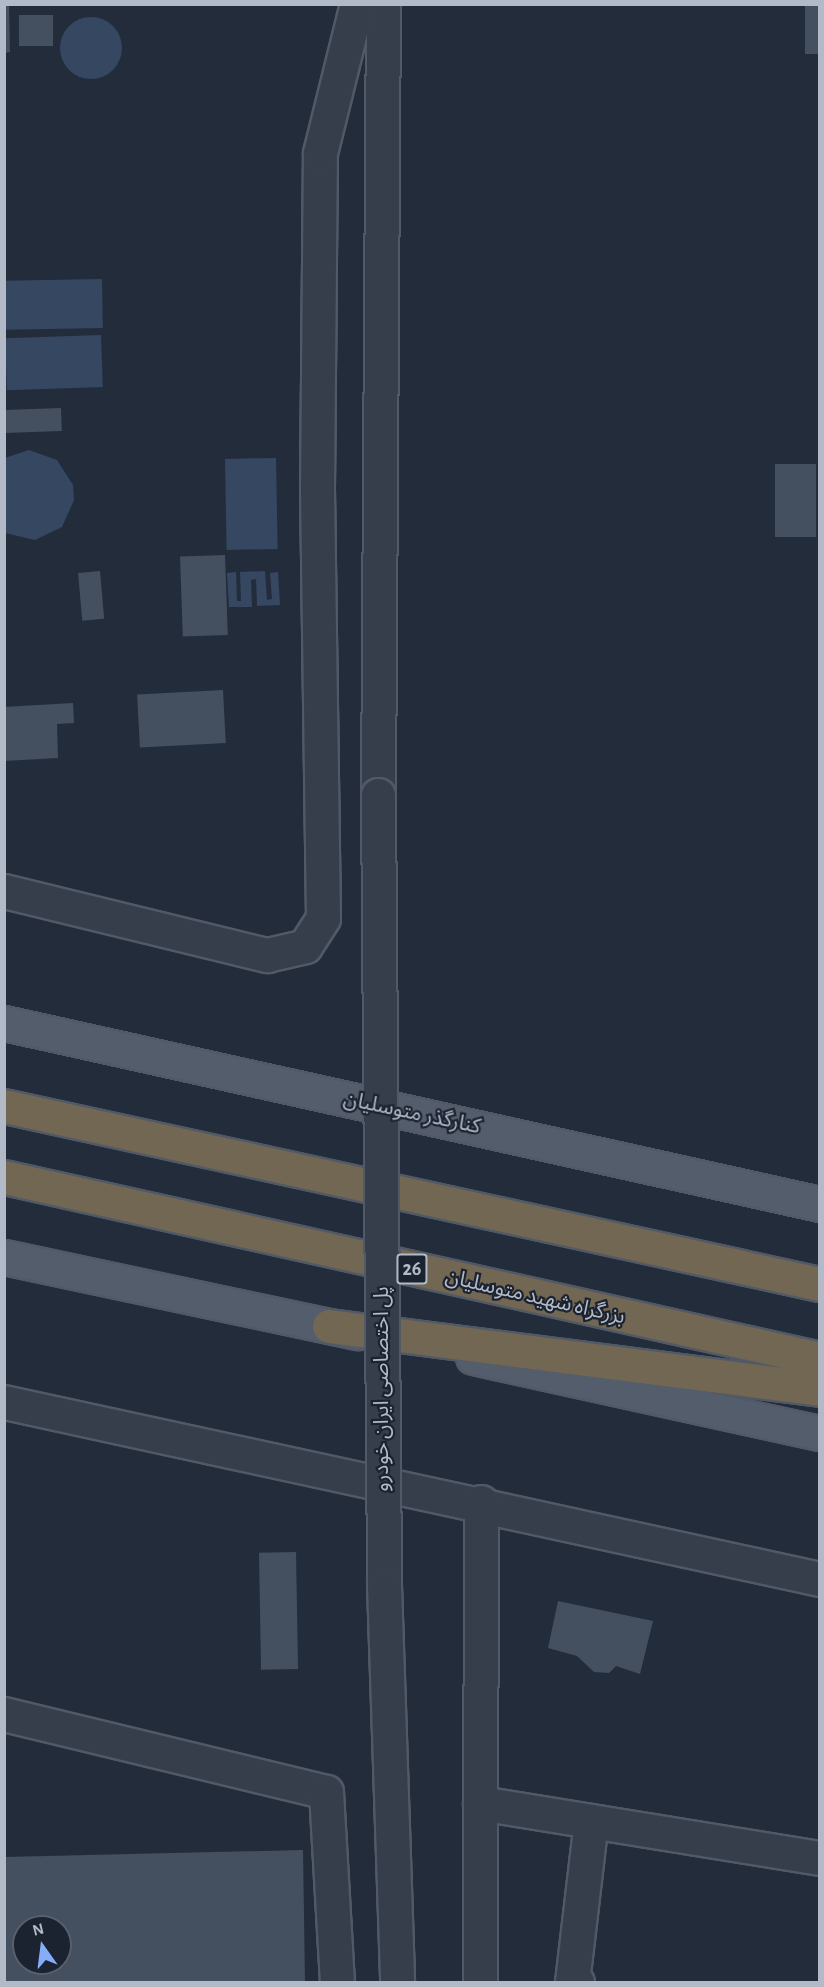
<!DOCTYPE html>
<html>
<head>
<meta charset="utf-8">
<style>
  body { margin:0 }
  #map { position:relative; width:824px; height:1987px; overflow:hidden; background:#232c3b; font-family:"Alegreya Sans","Noto Sans Arabic",sans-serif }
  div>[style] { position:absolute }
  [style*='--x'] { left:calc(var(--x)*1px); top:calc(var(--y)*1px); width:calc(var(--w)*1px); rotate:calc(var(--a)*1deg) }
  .water>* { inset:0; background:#364762; transform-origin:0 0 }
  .round { border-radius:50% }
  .building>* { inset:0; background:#444f60; transform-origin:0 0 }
  .roads { filter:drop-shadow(2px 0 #525966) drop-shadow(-2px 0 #525966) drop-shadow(0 2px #525966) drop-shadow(0 -2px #525966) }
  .minor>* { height:33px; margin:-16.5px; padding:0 16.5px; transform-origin:16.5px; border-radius:16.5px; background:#363e4c }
  .major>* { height:33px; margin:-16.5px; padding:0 16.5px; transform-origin:16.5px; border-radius:16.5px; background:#545d6c }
  .highway>* { height:33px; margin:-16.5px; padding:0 16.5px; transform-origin:16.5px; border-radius:16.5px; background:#726753 }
  .bridges { filter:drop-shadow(2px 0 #525966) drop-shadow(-2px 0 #525966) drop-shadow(0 2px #525966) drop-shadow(0 -2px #525966) }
  .minor-bridge>* { height:33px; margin:-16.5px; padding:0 16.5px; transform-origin:16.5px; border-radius:16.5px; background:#363e4c }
  span { translate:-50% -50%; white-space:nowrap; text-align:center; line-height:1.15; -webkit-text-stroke:4.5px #1c2330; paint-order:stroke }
  .shield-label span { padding:2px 4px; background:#1c2330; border:2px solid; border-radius:4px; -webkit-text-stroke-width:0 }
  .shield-label { font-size:20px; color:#b2b9c7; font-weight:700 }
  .street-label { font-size:21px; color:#b2b9c7 }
  .frame { position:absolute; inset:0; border:6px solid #b2b9c7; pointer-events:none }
  .north { position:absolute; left:12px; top:1915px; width:60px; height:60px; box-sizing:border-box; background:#1c2330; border:2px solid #585f6c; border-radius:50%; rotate:346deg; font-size:16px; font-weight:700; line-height:24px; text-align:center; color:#b2b9c7 }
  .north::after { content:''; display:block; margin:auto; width:21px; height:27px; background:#86aef8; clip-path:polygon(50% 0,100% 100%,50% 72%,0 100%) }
</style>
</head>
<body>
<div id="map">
  <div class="water">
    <div class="round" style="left:60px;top:17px;width:62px;height:62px"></div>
    <div style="left:102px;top:279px;width:49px;height:97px;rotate:89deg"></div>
    <div style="left:101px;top:335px;width:52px;height:96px;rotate:88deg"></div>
    <div style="clip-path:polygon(29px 450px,57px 460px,73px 485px,74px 500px,62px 527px,35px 540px,5px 533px,5px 458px)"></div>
    <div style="left:276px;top:458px;width:91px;height:51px;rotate:89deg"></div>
    <div style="clip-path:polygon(265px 571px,267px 600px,272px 599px,270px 573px,278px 572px,280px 605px,257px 606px,256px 579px,251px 580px,252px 607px,229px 607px,227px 573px,236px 572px,237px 601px,241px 601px,240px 572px)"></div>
  </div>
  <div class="building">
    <div style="clip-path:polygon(4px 4px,9px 4px,10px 52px,4px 53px)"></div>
    <div style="left:805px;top:4px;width:15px;height:50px"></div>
    <div style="left:53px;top:15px;width:31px;height:34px;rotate:90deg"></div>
    <div style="left:61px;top:408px;width:23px;height:57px;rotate:88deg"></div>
    <div style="left:775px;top:464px;width:41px;height:73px"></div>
    <div style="left:225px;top:555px;width:80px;height:45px;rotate:88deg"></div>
    <div style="left:100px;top:571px;width:48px;height:22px;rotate:85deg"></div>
    <div style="left:223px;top:690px;width:53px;height:86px;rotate:87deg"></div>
    <div style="clip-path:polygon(73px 703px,74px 723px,57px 724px,58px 758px,4px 761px,4px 707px)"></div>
    <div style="left:296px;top:1552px;width:117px;height:37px;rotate:89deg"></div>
    <div style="clip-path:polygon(558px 1601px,653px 1621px,640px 1674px,616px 1666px,609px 1673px,594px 1672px,577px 1656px,548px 1648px)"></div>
    <div style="clip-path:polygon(evenodd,303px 1850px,305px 1982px,4px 1982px,4px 1857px,303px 1850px,24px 1927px,60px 1927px,60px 1963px,24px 1963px,24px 1927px)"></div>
  </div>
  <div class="roads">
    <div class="minor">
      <div style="--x:378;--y:795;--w:791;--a:-89.64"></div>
      <div style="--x:4;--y:891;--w:271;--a:13.7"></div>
      <div style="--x:267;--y:955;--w:39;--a:-13"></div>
      <div style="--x:305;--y:946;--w:33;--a:-57"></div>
      <div style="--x:323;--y:918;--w:428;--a:-90.8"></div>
      <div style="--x:317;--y:490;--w:337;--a:-89.5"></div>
      <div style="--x:320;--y:153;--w:154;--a:-76.1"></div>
      <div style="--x:4;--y:1402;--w:835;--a:12.24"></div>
      <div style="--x:4;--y:1714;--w:331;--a:13.6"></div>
      <div style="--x:326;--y:1792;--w:190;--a:86.7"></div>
      <div style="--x:480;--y:1803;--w:344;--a:9.2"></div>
      <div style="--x:480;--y:1982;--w:480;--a:-89.9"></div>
      <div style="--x:577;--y:1982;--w:5;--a:180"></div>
      <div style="--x:572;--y:1982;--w:162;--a:-83.3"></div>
    </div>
    <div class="major">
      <div style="--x:4;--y:1023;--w:836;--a:12.51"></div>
      <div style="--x:4;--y:1257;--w:362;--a:12"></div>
      <div style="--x:473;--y:1357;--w:355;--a:12.4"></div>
    </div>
    <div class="highway">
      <div style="--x:4;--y:1106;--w:835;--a:12.31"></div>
      <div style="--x:4;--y:1177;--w:836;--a:12.57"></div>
      <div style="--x:329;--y:1326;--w:495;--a:7.3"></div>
    </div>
  </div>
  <div class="bridges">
    <div class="minor-bridge">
      <div style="--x:378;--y:795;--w:790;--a:89.56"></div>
      <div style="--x:384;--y:1585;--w:397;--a:88.1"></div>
    </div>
  </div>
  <div class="shield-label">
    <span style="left:412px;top:1269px">26</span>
  </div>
  <div class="street-label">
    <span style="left:412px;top:1113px;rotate:12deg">کنارگذر متوسلیان</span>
    <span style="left:535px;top:1297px;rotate:13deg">بزرگراه شهید متوسلیان</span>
    <span style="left:382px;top:1389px;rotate:-90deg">پل اختصاصی ایران خودرو</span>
  </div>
  <div class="frame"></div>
  <div class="north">N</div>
</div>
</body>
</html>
